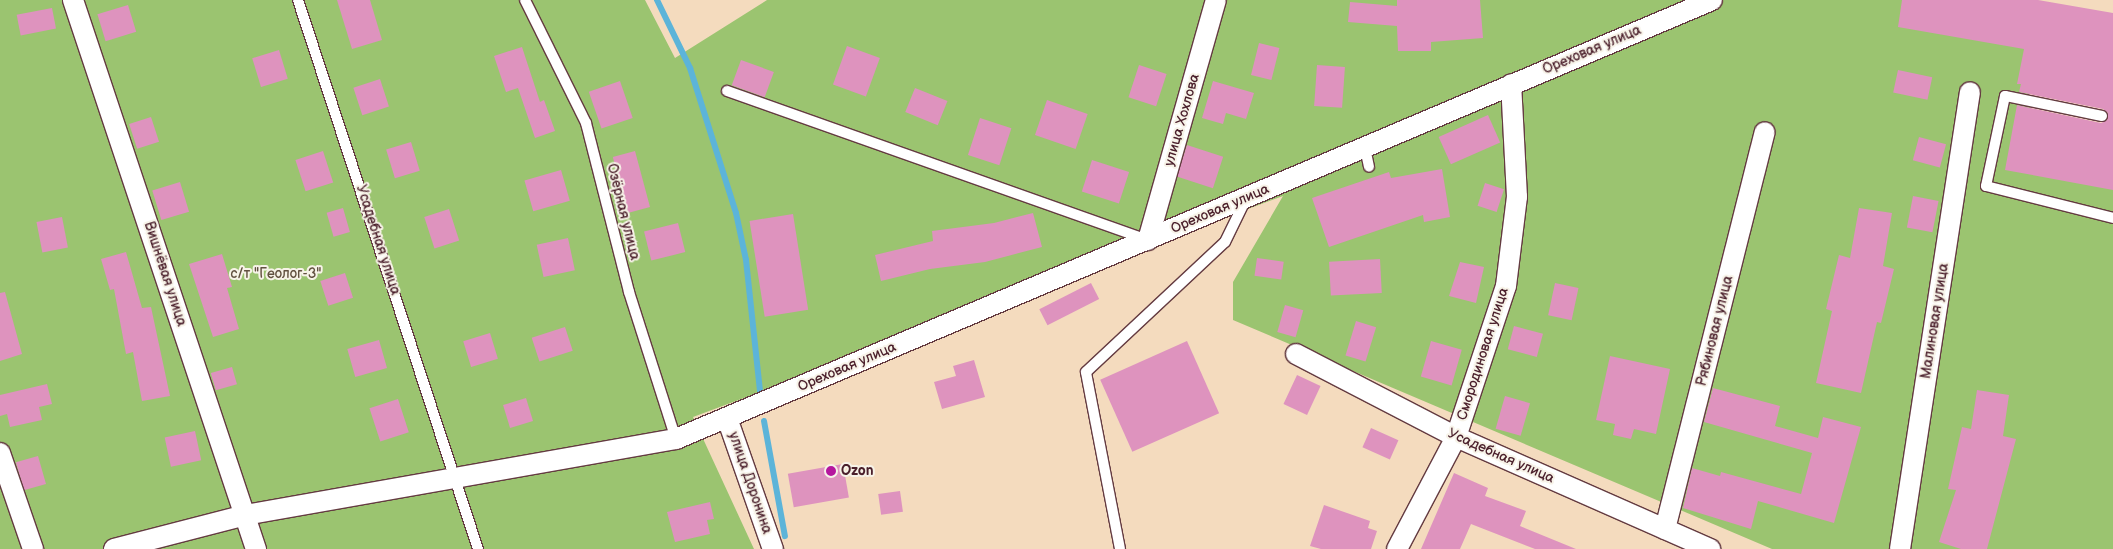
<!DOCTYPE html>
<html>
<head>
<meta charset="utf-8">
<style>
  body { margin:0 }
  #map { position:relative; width:2113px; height:549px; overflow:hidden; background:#f4dbbe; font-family:"Balsamiq Sans",sans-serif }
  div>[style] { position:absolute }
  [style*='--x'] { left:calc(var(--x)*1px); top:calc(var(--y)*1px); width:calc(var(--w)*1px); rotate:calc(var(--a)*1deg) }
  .green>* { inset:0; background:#9bc470 }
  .stream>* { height:6px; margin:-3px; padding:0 3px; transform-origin:3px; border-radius:3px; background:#5cb4d9 }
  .building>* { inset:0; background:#de93be; transform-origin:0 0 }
  .roads { filter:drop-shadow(1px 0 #643b41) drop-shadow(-1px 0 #643b41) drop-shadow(0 1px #643b41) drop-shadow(0 -1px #643b41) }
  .service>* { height:10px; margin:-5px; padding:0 5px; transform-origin:5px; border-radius:5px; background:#fff }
  .minor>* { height:20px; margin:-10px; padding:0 10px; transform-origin:10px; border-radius:10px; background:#fff }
  .dots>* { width:14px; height:14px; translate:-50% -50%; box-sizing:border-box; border:2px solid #f7f3e8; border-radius:50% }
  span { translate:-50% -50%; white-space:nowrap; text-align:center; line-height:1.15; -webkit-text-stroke:4px #f7f3e8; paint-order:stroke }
  .street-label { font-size:14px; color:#4a1f2b }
  .park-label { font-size:14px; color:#625140 }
  .poi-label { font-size:14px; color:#4a1f2b; font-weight:700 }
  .left { translate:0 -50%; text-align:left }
</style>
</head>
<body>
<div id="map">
  <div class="green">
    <div style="clip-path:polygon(0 0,645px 0,675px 58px,767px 0,2022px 0,2032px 132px,2113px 155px,2113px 549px,1772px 549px,1233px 320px,1233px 282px,1283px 196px,693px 417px,754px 549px,0 549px)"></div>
  </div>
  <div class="stream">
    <div style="--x:657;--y:0;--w:76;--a:64.1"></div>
    <div style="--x:690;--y:68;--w:152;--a:72.4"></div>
    <div style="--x:736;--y:213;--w:48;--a:78"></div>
    <div style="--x:746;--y:260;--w:132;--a:83.9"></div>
    <div style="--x:764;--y:421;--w:117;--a:79.7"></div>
  </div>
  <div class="building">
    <div style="clip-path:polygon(337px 0,370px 0,382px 40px,352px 49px)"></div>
    <div style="clip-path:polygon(1397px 0,1480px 0,1483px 38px,1431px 42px,1431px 51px,1398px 51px,1397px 26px,1348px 22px,1350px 2px,1397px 6px)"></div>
    <div style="clip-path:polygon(1902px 0,2038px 0,2113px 13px,2113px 190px,2005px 170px,2017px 105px,2101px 123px,2107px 120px,2108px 113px,2103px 109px,2019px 92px,2021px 84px,2017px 84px,2024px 49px,1898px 27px)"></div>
    <div style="left:128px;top:5px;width:28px;height:32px;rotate:73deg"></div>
    <div style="left:52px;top:8px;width:21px;height:36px;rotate:79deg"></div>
    <div style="left:1259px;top:43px;width:21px;height:33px;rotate:14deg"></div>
    <div style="left:847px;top:46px;width:35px;height:41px;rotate:20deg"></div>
    <div style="clip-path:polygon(522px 47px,540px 102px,544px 100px,555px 131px,535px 138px,518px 88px,506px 92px,494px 56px)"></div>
    <div style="left:279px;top:50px;width:30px;height:28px;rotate:73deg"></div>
    <div style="left:741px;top:60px;width:35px;height:27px;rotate:20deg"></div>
    <div style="left:1139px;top:65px;width:29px;height:34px;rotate:18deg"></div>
    <div style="left:1317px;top:65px;width:28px;height:41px;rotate:4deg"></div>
    <div style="left:1898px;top:70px;width:35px;height:23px;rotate:12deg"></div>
    <div style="left:380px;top:79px;width:29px;height:28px;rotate:72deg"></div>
    <div style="left:620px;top:81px;width:39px;height:33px;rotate:71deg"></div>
    <div style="clip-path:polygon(1213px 81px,1254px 93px,1246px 119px,1226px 113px,1223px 124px,1202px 118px)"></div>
    <div style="left:915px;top:88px;width:35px;height:26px;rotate:22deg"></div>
    <div style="left:1047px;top:100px;width:43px;height:37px;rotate:19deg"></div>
    <div style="left:1488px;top:115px;width:30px;height:54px;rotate:66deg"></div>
    <div style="left:151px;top:117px;width:26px;height:23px;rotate:72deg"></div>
    <div style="left:980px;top:118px;width:33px;height:39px;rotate:18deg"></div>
    <div style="left:1919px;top:137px;width:28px;height:24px;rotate:15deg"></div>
    <div style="left:411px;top:142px;width:30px;height:26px;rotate:73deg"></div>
    <div style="left:1187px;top:145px;width:38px;height:33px;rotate:18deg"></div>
    <div style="left:323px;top:151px;width:33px;height:29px;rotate:72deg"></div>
    <div style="left:635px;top:151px;width:58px;height:23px;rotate:75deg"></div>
    <div style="left:1092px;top:160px;width:39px;height:33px;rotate:18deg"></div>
    <div style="clip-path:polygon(1442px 169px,1450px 217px,1424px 222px,1423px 215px,1329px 247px,1312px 198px,1389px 172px,1391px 178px)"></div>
    <div style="left:561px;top:170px;width:32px;height:38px;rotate:74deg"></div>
    <div style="left:180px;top:182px;width:31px;height:29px;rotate:73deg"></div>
    <div style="left:1485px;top:183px;width:20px;height:24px;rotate:18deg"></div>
    <div style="left:1913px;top:196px;width:26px;height:32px;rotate:11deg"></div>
    <div style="left:343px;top:208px;width:25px;height:17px;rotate:74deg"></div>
    <div style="clip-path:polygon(1859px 208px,1892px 213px,1883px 266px,1894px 269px,1881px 323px,1877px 322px,1861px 393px,1816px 383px,1832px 311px,1826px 309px,1839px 255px,1850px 258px)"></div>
    <div style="left:449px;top:209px;width:33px;height:26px;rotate:72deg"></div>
    <div style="clip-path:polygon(1033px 213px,1042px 247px,985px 262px,930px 269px,881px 281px,875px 255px,933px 241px,932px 231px,994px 223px)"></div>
    <div style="left:793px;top:214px;width:97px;height:44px;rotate:81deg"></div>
    <div style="left:62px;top:217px;width:31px;height:26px;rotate:79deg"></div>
    <div style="left:678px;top:223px;width:30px;height:35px;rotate:76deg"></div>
    <div style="left:568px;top:238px;width:33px;height:32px;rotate:78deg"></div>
    <div style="clip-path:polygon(126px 252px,142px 308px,151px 307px,170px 396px,142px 401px,133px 352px,126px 354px,114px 289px,110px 290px,101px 259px)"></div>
    <div style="clip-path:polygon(222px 254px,232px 287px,227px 288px,239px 329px,213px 337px,189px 264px)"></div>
    <div style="left:1257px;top:258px;width:27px;height:18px;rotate:8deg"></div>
    <div style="left:1380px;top:259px;width:34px;height:51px;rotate:87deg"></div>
    <div style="clip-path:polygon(1460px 262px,1484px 267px,1476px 303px,1449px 296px)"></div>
    <div style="left:345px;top:273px;width:26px;height:26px;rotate:72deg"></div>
    <div style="left:1091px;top:283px;width:18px;height:58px;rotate:63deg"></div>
    <div style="left:1555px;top:283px;width:24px;height:33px;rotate:12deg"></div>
    <div style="clip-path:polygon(5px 292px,22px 354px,0 361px,0 293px)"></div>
    <div style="left:1285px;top:305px;width:19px;height:28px;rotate:16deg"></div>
    <div style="left:1356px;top:321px;width:21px;height:36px;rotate:17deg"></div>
    <div style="left:1514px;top:326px;width:30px;height:24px;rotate:15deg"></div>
    <div style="left:565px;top:327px;width:25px;height:35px;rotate:72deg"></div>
    <div style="left:490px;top:333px;width:27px;height:28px;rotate:73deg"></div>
    <div style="left:379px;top:340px;width:29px;height:33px;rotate:74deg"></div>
    <div style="left:1187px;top:341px;width:79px;height:95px;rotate:66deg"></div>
    <div style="left:1431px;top:341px;width:32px;height:37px;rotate:16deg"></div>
    <div style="clip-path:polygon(1610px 356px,1670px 369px,1656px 434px,1634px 429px,1631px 439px,1613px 435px,1615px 424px,1596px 420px)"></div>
    <div style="clip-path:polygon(974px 360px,985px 397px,942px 409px,934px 382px,956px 376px,953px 366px)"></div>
    <div style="left:232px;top:367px;width:18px;height:22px;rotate:74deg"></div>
    <div style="left:1297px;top:375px;width:26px;height:32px;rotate:25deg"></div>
    <div style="clip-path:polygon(47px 384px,52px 404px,39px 407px,42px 420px,10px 427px,7px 414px,0 416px,0 395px)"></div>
    <div style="clip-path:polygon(1713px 388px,1780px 406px,1775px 426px,1818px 438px,1823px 417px,1861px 427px,1834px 523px,1758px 501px,1751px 529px,1683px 508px,1692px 468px,1720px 476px,1721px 472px,1801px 494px,1812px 453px,1704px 422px)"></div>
    <div style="clip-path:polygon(1977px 390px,2009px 395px,2003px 436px,2016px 439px,1987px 549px,1961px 549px,1939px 542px,1956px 490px,1948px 489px,1962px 427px,1971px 429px)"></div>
    <div style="left:1505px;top:396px;width:26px;height:34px;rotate:16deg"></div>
    <div style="left:526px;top:398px;width:24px;height:24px;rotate:73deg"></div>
    <div style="left:398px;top:399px;width:35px;height:30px;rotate:72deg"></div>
    <div style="left:1371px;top:428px;width:30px;height:21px;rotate:24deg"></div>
    <div style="left:195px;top:431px;width:30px;height:31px;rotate:78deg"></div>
    <div style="left:38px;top:456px;width:29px;height:23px;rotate:74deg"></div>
    <div style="left:843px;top:464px;width:34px;height:56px;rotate:80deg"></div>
    <div style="clip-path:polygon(1454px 473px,1488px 488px,1485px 496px,1526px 511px,1520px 526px,1576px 549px,1535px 549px,1471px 524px,1460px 549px,1421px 549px)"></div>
    <div style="left:900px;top:491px;width:21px;height:22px;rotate:82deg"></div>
    <div style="clip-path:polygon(710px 502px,714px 519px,707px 520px,710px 534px,675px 542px,667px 512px)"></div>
    <div style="clip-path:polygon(1324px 505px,1370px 521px,1368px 528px,1377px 531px,1371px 549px,1321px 549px,1310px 546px)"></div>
  </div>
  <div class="roads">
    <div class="service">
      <div style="--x:298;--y:0;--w:578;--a:71.85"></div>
      <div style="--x:525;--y:0;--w:137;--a:63.6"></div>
      <div style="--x:586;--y:123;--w:174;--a:75.7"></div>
      <div style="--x:629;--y:292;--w:154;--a:72.3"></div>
      <div style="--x:727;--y:91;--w:444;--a:19.5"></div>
      <div style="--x:2102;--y:116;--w:99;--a:-168.3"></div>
      <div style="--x:2005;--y:96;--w:92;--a:101.9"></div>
      <div style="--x:1986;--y:186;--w:131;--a:14.1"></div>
      <div style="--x:1365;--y:148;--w:19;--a:78"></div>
      <div style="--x:1120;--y:549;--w:180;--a:-100.9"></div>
      <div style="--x:1086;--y:372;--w:190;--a:-43.1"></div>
      <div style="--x:1225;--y:242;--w:48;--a:-64"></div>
    </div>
    <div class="minor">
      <div style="--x:73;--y:0;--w:579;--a:71.57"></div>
      <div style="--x:1148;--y:240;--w:249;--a:-74.2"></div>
      <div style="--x:1296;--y:354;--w:180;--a:27.4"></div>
      <div style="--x:1456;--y:437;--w:278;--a:23.8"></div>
      <div style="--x:727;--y:418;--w:139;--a:70.7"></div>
      <div style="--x:0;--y:453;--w:102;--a:71"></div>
      <div style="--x:1665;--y:529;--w:409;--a:-75.9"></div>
      <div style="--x:114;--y:549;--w:135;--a:-14.5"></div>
      <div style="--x:245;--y:515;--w:438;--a:-10"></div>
      <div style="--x:676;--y:439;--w:1125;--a:-22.96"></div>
      <div style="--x:1397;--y:549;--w:127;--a:-62.2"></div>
      <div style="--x:1456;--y:437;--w:159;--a:-71.7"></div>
      <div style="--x:1506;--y:286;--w:90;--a:-83"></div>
      <div style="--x:1517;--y:197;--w:113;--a:-93"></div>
      <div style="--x:1900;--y:549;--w:462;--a:-81.3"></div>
    </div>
  </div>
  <div class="dots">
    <div style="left:831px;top:471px;background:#b5179e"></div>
  </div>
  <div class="street-label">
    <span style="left:1592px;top:50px;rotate:-23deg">Ореховая улица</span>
    <span style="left:1182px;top:120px;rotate:-74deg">улица Хохлова</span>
    <span style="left:1220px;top:209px;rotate:-23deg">Ореховая улица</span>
    <span style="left:623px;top:212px;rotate:76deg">Озёрная улица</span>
    <span style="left:378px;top:240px;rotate:72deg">Усадебная улица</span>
    <span style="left:165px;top:274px;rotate:72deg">Вишнёвая улица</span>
    <span style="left:1935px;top:321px;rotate:-81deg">Малиновая улица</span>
    <span style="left:1715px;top:331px;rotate:-76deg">Рябиновая улица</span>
    <span style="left:1483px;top:354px;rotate:-72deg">Смородиновая улица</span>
    <span style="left:847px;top:367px;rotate:-23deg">Ореховая улица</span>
    <span style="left:1501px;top:456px;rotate:24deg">Усадебная улица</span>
    <span style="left:750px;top:483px;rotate:71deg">улица Доронина</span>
  </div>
  <div class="park-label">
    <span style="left:276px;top:274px">с/т "Геолог-3"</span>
  </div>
  <div class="poi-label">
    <span class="left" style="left:841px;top:471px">Ozon</span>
  </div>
</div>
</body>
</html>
